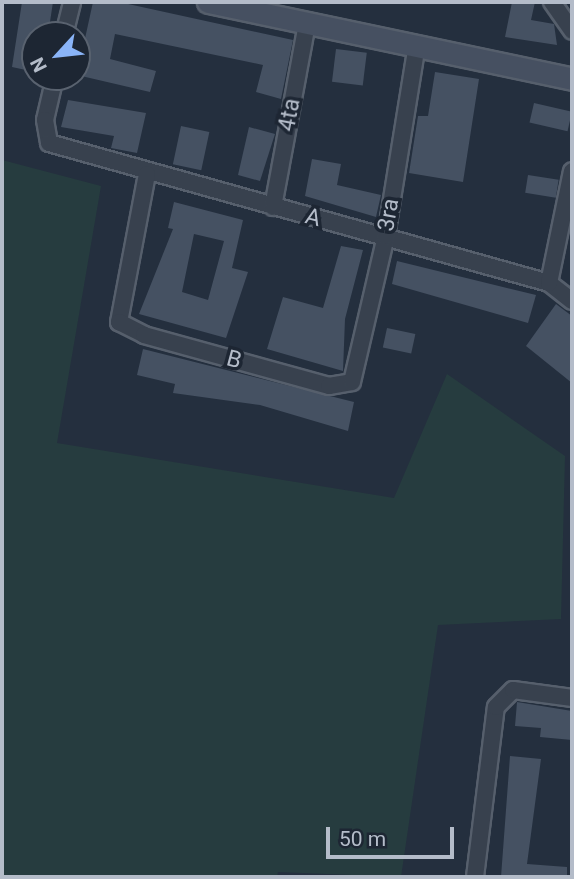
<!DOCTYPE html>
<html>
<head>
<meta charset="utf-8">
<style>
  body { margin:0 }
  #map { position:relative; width:574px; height:879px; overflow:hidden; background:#242f3e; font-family:Roboto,sans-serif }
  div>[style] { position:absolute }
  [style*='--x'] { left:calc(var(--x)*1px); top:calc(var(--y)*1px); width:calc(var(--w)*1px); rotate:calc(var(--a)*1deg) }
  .green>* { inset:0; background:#263c3f }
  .building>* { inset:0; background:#455162; transform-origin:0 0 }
  .roads { filter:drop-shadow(2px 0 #565f6c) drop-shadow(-2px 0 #565f6c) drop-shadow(0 2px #565f6c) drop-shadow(0 -2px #565f6c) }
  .street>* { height:16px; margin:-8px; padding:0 8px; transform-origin:8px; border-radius:8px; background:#38414e }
  .secondary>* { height:21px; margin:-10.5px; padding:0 10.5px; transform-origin:10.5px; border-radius:10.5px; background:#465061 }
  span { translate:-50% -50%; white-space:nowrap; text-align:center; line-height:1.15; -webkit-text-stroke:7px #1d2633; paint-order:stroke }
  .street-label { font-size:23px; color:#b4bcc9 }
  .frame { position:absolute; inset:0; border:4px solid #b4bcc9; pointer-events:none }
  .north { position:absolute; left:21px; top:21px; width:70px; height:70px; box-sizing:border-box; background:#1d2633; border:2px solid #59626f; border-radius:50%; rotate:243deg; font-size:19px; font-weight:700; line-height:28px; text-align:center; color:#b4bcc9 }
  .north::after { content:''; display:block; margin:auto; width:24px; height:32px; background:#8ab4f8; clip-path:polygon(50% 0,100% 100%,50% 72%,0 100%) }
  .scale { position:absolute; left:326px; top:827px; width:128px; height:32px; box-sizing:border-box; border:4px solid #b4bcc9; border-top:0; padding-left:9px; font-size:21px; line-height:24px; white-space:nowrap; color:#b4bcc9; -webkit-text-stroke:5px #1d2633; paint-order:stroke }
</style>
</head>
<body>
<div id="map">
  <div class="green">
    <div style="clip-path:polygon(2px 160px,101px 186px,57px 443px,394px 498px,447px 374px,565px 456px,561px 619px,438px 625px,401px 877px,278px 872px,277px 877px,2px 877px)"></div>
  </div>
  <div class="building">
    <div style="clip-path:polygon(22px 2px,53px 2px,48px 35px,35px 35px,35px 72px,12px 67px)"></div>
    <div style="clip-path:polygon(93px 2px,119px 2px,293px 40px,281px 99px,256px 92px,263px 65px,115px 34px,110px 59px,156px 71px,150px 92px,77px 75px)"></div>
    <div style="clip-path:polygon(512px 2px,535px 2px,531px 20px,554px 24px,557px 45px,505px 37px)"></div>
    <div style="left:336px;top:49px;width:31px;height:33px;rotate:7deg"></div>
    <div style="clip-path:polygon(435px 72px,479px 79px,463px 182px,409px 173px,418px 116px,428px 116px)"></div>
    <div style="clip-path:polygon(68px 100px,146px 113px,137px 153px,111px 148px,114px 136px,61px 127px)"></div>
    <div style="left:534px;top:103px;width:39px;height:20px;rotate:13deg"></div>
    <div style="left:181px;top:126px;width:29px;height:39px;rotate:12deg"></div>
    <div style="clip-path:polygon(249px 127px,275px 134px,260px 181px,238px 175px)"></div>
    <div style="clip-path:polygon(312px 159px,341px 164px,337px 185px,381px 195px,376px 217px,305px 196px)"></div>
    <div style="left:528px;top:175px;width:31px;height:18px;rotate:9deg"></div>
    <div style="clip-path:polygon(evenodd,174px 202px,243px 220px,232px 268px,248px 272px,226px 338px,139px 314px,173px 229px,168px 228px,174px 202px,194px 234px,224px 241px,208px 300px,182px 292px,194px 234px)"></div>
    <div style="clip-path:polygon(341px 246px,363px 250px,345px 319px,343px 371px,267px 349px,283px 297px,323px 308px)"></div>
    <div style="clip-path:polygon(397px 261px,536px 295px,528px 323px,392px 284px)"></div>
    <div style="clip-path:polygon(556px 304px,572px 316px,572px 383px,526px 346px)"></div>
    <div style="left:387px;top:328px;width:29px;height:20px;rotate:12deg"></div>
    <div style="clip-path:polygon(143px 349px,354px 402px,348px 431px,260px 405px,173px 393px,175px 384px,137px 375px)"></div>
    <div style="clip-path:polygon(517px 702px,572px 711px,572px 740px,540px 737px,541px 728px,515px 726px)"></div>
    <div style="clip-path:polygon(510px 756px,541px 759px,527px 864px,567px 867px,567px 877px,501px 877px)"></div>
  </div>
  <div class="roads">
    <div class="street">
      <div style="--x:552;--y:2;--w:35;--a:55"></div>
      <div style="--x:64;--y:35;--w:34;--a:-76"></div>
      <div style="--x:55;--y:77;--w:44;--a:103.1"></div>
      <div style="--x:45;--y:120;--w:23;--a:80"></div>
      <div style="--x:49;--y:143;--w:519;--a:15.64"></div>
      <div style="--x:549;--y:283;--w:29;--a:38"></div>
      <div style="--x:147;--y:174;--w:151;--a:100.7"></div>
      <div style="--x:119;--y:322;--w:28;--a:27"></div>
      <div style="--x:144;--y:335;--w:192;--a:15.4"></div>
      <div style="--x:329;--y:386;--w:23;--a:-10"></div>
      <div style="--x:352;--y:382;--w:150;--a:-76.9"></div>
      <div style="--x:386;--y:236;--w:193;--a:-80.8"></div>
      <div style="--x:273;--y:207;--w:187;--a:-79.5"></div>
      <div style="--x:549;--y:283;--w:114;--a:-78.4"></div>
      <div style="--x:475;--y:877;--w:171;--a:-83"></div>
      <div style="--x:496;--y:707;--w:24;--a:-45"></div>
      <div style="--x:513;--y:690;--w:60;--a:7.7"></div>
    </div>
    <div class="secondary">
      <div style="--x:208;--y:2;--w:372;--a:11.9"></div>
    </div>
  </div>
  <div class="street-label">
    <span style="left:290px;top:115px;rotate:-79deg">4ta</span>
    <span style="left:389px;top:215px;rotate:-80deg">3ra</span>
    <span style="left:313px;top:218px;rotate:14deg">A</span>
    <span style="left:234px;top:360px;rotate:15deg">B</span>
  </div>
  <div class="frame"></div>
  <div class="north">N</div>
  <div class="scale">50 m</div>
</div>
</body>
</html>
